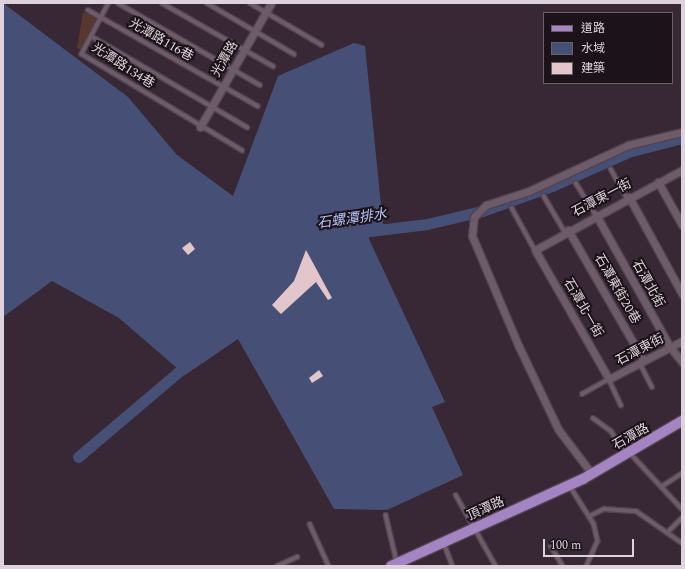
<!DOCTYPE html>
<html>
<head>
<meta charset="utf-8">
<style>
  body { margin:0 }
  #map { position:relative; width:685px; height:569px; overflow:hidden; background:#382734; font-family:Spectral,"Noto Sans TC",serif }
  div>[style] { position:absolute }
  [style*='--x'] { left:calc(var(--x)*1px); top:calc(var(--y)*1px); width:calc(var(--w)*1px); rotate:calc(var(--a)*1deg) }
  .green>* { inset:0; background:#58372e }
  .water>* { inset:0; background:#465077 }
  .river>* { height:11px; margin:-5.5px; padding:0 5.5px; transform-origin:5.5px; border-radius:5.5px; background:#465077 }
  .building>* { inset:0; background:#e2c6cb }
  .roads { filter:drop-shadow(1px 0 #51434e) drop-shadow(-1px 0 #51434e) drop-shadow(0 1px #51434e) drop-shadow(0 -1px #51434e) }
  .service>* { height:3.5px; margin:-1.75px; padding:0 1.75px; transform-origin:1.75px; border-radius:1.75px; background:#6e5b6a }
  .minor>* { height:7px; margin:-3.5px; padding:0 3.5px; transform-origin:3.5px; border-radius:3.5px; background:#6e5b6a }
  .primary>* { height:10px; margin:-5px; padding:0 5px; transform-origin:5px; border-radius:5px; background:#a484c2 }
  span { translate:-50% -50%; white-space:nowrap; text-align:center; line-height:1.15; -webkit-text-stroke:4px #1b1319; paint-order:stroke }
  .street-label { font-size:13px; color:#ded3dc }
  .water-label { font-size:14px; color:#b5c4fa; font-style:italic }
  .frame { position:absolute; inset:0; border:4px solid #ded3dc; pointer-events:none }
  .legend { position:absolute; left:543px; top:12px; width:130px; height:72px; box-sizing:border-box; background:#1b1319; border:1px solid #696067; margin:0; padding:5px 7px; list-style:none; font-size:12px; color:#ded3dc }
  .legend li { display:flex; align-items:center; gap:8px; height:20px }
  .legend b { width:20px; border:1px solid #696067 }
  .scale { position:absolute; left:543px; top:539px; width:91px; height:18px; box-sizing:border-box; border:2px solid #ded3dc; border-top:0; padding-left:5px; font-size:12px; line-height:14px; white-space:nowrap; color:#ded3dc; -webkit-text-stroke:3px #1b1319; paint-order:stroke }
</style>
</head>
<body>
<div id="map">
  <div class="green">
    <div style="clip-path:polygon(83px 12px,100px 20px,83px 51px,77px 48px)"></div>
  </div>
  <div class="water">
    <div style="clip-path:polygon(3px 3px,128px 97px,177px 155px,233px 196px,278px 76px,354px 43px,365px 46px,383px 225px,367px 227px,369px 239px,445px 402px,432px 407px,463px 475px,387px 510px,334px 509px,238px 339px,185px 375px,119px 318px,52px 281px,3px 317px)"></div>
  </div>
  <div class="river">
    <div style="--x:353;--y:233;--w:75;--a:-6.9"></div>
    <div style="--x:427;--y:224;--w:57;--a:-13.3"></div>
    <div style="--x:482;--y:211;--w:74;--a:-19.7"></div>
    <div style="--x:552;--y:186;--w:83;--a:-24.1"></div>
    <div style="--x:628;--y:152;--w:56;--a:-14.5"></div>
    <div style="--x:78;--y:457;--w:147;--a:-40.3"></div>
  </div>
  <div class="building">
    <div style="clip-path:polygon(190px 242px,195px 249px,188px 255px,182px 248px)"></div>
    <div style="clip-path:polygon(306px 250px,332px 298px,328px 300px,316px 282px,281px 314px,272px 305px,294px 281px)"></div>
    <div style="clip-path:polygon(319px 370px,323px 376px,312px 383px,309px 378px)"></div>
  </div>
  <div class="roads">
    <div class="service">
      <div style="--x:109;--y:3;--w:58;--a:117.9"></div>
      <div style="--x:82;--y:54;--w:187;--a:31"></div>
      <div style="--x:118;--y:3;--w:164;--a:30"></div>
      <div style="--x:162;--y:3;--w:128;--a:29.6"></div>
      <div style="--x:207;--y:3;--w:101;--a:30.4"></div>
      <div style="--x:250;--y:3;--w:83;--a:30.3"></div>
      <div style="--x:88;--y:10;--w:195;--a:29.5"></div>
      <div style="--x:91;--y:36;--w:181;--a:30.3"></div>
      <div style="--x:611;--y:169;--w:33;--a:61"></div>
      <div style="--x:576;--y:183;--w:38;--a:58"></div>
      <div style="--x:544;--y:196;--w:42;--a:59.7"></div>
      <div style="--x:512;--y:208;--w:48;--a:61.3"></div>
      <div style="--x:640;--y:363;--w:27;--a:63"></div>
      <div style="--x:582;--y:394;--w:31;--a:-29"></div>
      <div style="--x:609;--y:379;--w:29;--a:65"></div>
      <div style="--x:593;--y:418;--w:22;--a:36"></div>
      <div style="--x:611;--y:431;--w:25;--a:56"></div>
      <div style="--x:630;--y:453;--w:76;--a:47.1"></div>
      <div style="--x:570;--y:486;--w:45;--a:57.7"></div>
      <div style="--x:594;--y:524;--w:17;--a:77"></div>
      <div style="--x:598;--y:541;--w:27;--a:114"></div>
      <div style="--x:661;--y:487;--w:24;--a:-33"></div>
      <div style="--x:456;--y:495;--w:81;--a:60.6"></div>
      <div style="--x:386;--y:515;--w:48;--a:76.8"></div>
      <div style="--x:590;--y:516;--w:16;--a:-27"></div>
      <div style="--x:604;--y:509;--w:32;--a:4"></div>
      <div style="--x:636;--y:511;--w:56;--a:34.8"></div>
      <div style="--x:310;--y:524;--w:46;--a:65.7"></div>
      <div style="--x:667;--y:533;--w:21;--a:-45"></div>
      <div style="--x:444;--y:543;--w:25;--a:69"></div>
      <div style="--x:551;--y:546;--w:23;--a:59"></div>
      <div style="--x:277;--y:566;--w:22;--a:-24"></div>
    </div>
    <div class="minor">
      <div style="--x:200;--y:127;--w:143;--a:-60.2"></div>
      <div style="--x:682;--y:170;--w:167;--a:151.4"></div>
      <div style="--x:535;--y:250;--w:149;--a:60.2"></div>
      <div style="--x:609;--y:379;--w:82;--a:-27.5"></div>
      <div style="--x:658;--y:182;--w:49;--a:60.8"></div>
      <div style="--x:629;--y:197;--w:111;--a:61.3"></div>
      <div style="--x:596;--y:215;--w:151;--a:60.7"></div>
      <div style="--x:670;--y:347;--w:19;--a:51"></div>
      <div style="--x:568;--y:230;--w:151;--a:59.9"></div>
      <div style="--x:592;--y:474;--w:56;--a:-127.1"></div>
      <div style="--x:558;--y:429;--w:91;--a:-115.4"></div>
      <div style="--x:519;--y:347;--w:121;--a:-112.9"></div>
      <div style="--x:472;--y:236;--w:19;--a:-84"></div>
      <div style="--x:474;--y:217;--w:17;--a:-45"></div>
      <div style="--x:486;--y:205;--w:45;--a:-18"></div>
      <div style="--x:529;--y:191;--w:109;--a:-24.9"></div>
      <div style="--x:628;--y:145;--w:56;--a:-13.5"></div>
    </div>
    <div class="primary">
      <div style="--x:391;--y:566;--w:211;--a:-24.4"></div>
      <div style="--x:583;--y:479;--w:115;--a:-30.4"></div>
    </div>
  </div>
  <div class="street-label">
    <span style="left:161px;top:40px;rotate:30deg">光潭路116巷</span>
    <span style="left:225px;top:59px;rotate:-60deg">光潭路</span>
    <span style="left:123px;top:66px;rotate:33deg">光潭路134巷</span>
    <span style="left:602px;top:198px;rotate:-28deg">石潭東一街</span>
    <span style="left:648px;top:284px;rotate:61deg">石潭北街</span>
    <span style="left:617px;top:289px;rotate:60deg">石潭東街20巷</span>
    <span style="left:583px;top:308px;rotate:60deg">石潭北一街</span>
    <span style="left:640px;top:350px;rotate:-28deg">石潭東街</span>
    <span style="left:631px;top:437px;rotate:-30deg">石潭路</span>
    <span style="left:486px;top:509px;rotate:-24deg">頂潭路</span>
  </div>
  <div class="water-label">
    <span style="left:352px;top:219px;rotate:-8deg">石螺潭排水</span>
  </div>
  <div class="frame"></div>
  <ul class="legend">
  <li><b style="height:5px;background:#a484c2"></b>道路</li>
  <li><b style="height:11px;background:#465077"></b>水域</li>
  <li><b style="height:11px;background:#e2c6cb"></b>建築</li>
  </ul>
  <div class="scale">100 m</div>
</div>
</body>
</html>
